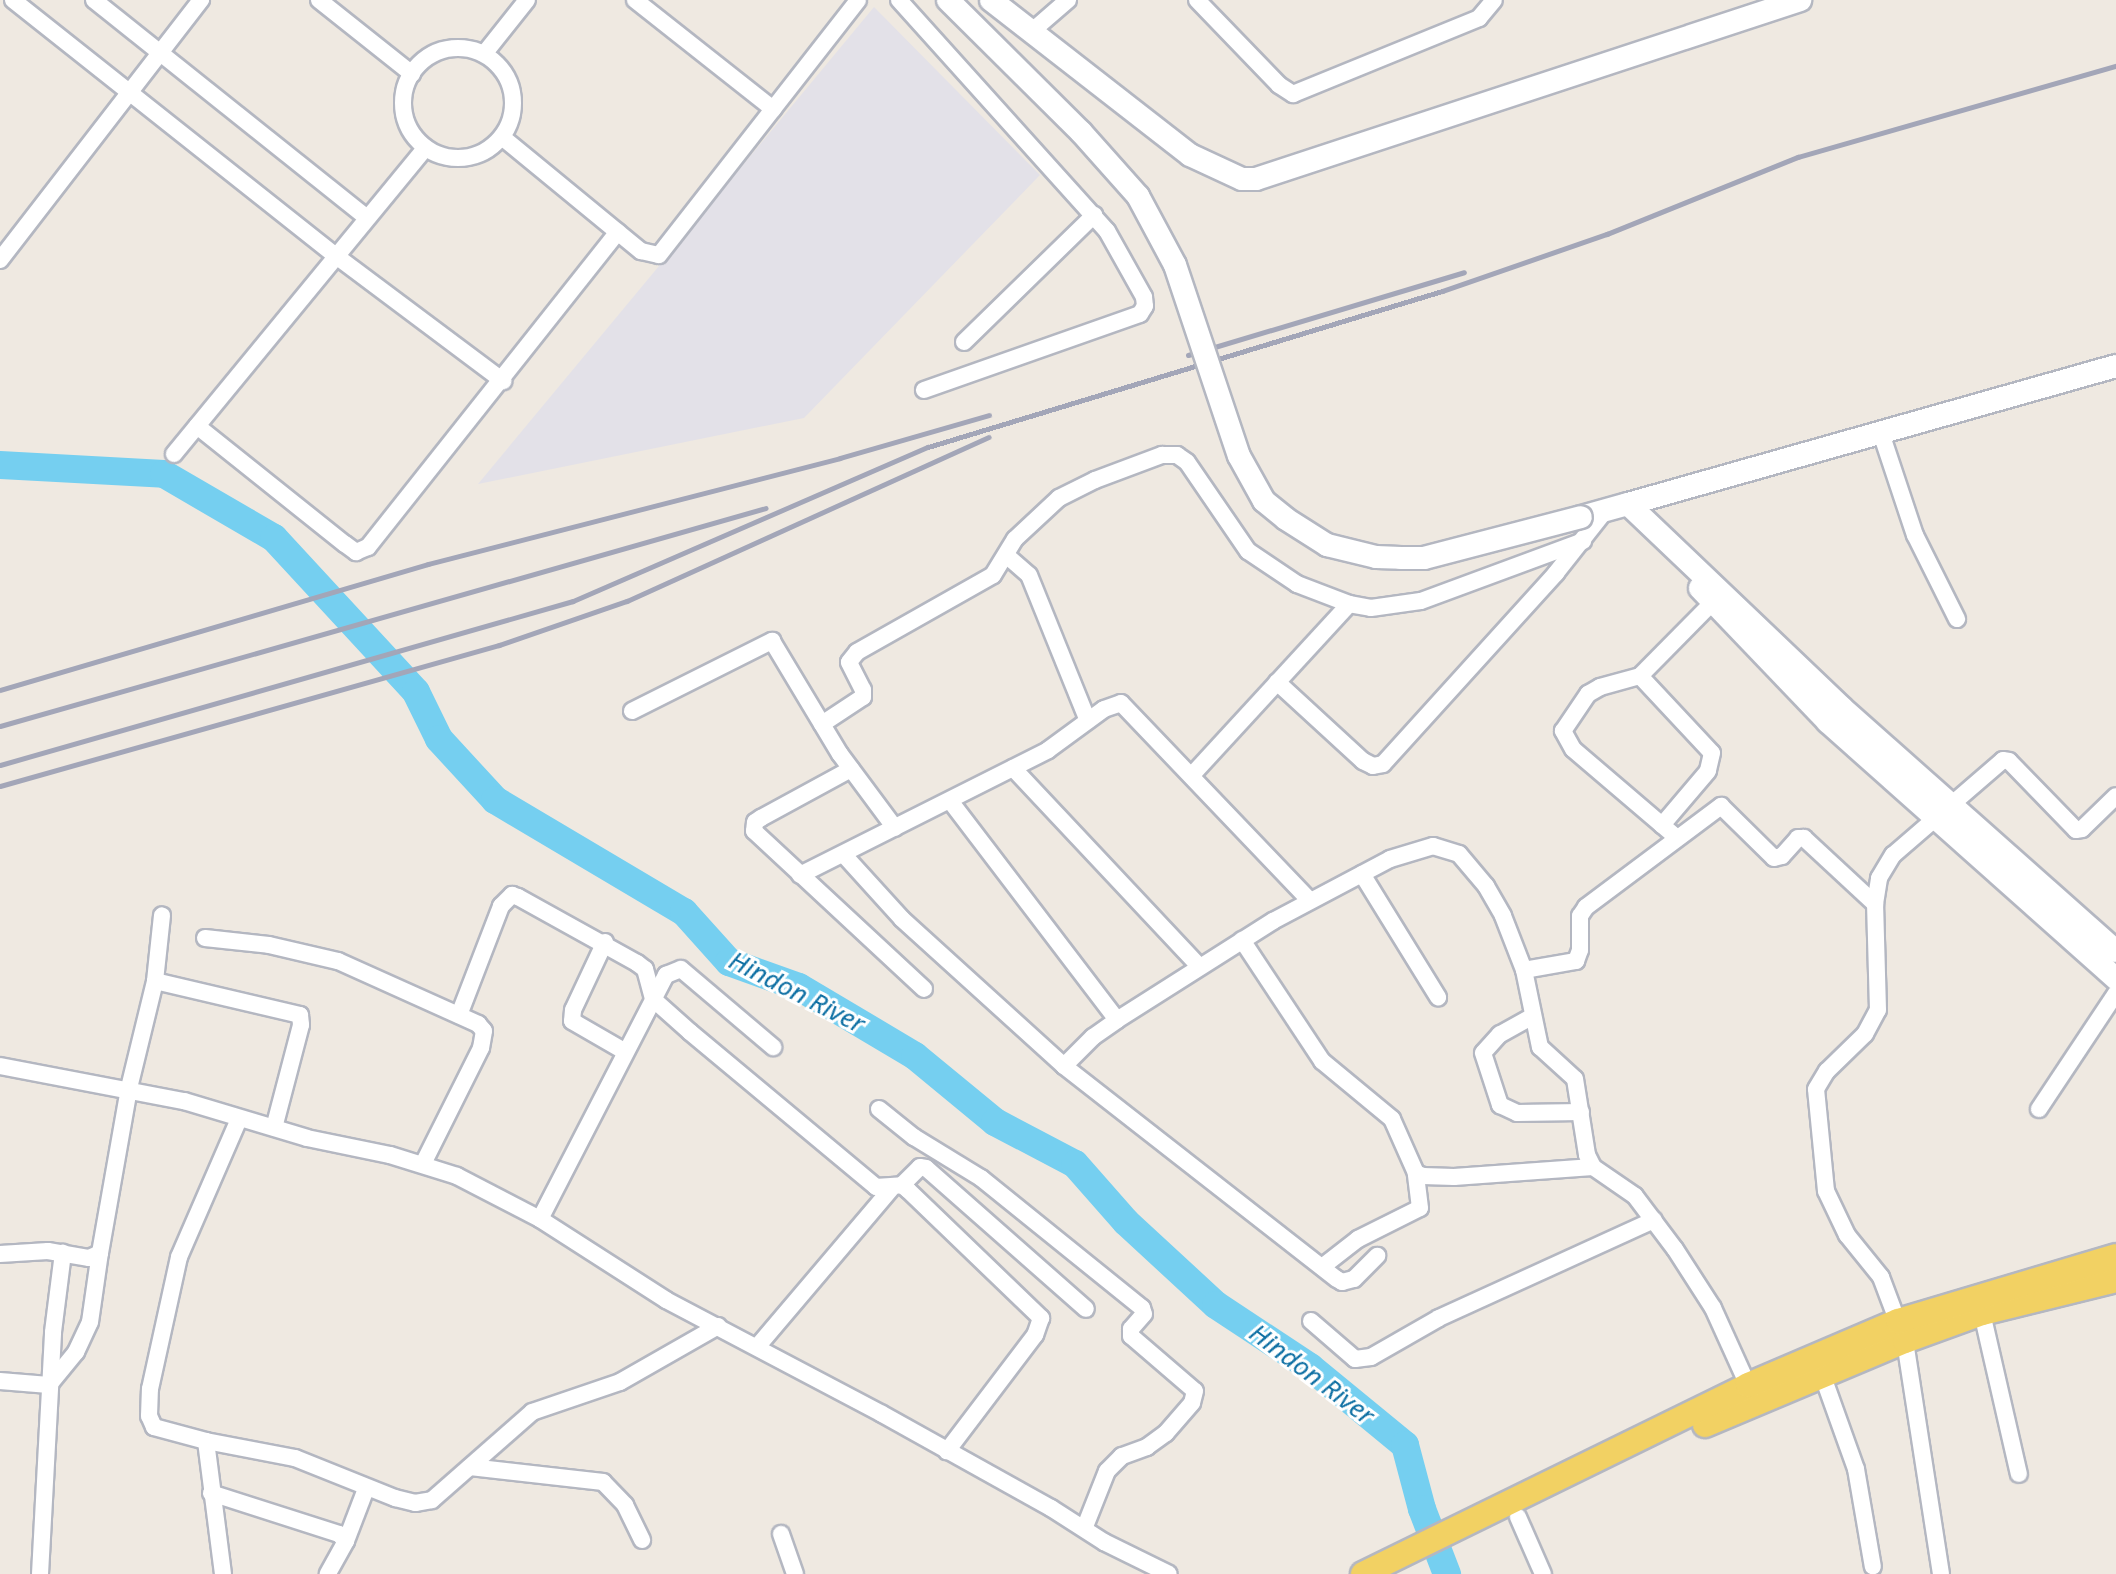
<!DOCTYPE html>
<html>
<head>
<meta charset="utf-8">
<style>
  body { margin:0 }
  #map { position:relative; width:2116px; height:1574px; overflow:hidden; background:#efe9e1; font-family:"Noto Sans",sans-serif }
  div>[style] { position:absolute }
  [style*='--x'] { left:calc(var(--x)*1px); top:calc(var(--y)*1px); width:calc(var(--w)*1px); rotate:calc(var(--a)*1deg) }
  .industrial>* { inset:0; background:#e3e1e8 }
  .river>* { height:28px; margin:-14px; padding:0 14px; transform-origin:14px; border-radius:14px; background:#75cff0 }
  .roads { filter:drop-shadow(2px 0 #b4b7c1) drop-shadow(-2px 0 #b4b7c1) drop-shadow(0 2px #b4b7c1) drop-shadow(0 -2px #b4b7c1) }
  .street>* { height:16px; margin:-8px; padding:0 8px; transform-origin:8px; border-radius:8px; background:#fff }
  .street>.ring { margin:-8px; padding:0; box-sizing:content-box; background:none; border:16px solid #fff; border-radius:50% }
  .secondary>* { height:22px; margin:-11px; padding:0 11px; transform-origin:11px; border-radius:11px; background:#fff }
  .primary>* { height:24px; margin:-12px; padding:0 12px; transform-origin:12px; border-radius:12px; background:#f2d163 }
  .rail>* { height:5px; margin:-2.5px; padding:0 2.5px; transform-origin:2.5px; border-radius:2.5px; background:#a3a6b8 }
  .bridges { filter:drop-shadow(2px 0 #b4b7c1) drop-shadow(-2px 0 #b4b7c1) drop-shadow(0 2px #b4b7c1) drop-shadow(0 -2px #b4b7c1) }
  .secondary-bridge>* { height:22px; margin:-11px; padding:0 11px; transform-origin:11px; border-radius:11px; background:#fff }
  span { translate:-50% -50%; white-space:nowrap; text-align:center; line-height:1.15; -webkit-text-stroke:6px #fff; paint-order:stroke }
  .water-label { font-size:26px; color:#0d6fa3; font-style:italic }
</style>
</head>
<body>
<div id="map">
  <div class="industrial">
    <div style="clip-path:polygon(874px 7px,1040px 175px,804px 418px,478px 484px)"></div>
  </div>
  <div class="river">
    <div style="--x:0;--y:465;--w:164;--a:3.1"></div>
    <div style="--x:164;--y:474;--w:127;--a:30.2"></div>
    <div style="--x:274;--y:538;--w:209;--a:47.3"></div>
    <div style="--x:416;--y:692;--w:52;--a:63.9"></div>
    <div style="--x:439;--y:739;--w:83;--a:47.4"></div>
    <div style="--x:495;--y:800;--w:220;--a:30.7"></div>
    <div style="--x:684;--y:912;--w:67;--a:48"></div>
    <div style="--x:729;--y:962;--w:74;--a:19.7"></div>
    <div style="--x:799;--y:987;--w:135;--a:30.7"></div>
    <div style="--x:915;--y:1056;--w:104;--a:39.5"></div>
    <div style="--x:995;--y:1122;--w:90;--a:27.7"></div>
    <div style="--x:1075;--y:1164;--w:77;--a:48.7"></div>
    <div style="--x:1126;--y:1222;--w:122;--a:42.7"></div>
    <div style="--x:1216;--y:1305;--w:113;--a:33.4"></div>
    <div style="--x:1310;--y:1367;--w:123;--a:39.4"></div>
    <div style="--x:1405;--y:1445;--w:66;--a:75.1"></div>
    <div style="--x:1422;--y:1509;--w:70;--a:69"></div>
  </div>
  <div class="roads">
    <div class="street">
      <div style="--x:13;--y:0;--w:412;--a:38.4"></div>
      <div style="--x:336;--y:256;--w:209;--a:36.8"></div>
      <div style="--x:94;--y:0;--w:349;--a:38.6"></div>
      <div style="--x:319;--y:0;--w:119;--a:38.5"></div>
      <div style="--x:635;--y:0;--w:176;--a:38.3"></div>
      <div style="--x:899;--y:0;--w:311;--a:48"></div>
      <div style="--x:1107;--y:231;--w:76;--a:60.7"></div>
      <div style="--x:1144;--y:297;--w:9;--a:84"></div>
      <div style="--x:1145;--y:306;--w:9;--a:122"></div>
      <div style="--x:1140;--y:314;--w:229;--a:160.6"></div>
      <div style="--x:1197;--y:0;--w:118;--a:46"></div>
      <div style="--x:1279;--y:85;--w:17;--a:33"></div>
      <div style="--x:1293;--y:94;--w:201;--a:-22.2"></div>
      <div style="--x:1479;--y:18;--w:23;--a:-50"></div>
      <div style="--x:1031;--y:32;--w:49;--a:-40.9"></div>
      <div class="ring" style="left:403px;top:48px;width:94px;height:94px"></div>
      <div style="--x:484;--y:54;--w:69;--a:-51.5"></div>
      <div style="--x:502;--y:137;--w:180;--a:39.4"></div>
      <div style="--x:641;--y:251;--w:18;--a:13"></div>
      <div style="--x:659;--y:255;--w:323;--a:-52"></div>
      <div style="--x:0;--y:260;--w:329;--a:-52.3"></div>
      <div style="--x:964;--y:342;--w:182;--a:-44.3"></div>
      <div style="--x:197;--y:426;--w:189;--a:38.6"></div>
      <div style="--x:345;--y:544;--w:14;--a:36"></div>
      <div style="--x:356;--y:552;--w:13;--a:-23"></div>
      <div style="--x:368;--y:547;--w:402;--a:-51.6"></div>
      <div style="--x:1881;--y:433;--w:108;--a:71.6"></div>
      <div style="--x:1915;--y:535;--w:94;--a:63.4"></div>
      <div style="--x:174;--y:454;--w:396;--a:-50.6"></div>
      <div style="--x:1006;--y:555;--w:30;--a:41"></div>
      <div style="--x:1029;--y:575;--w:157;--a:68"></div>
      <div style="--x:1640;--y:676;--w:105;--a:46.9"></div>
      <div style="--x:1712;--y:753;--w:18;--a:103"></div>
      <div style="--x:1708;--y:771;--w:71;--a:130.4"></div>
      <div style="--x:1277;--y:682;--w:117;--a:42.6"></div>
      <div style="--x:1363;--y:761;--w:11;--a:27"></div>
      <div style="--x:1373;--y:766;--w:10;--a:-11"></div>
      <div style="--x:1383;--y:764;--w:258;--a:-47.8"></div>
      <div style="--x:1556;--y:573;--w:79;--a:-51.7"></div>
      <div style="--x:632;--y:711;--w:157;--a:-26.6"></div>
      <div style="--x:772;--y:641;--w:132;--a:59"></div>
      <div style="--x:840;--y:754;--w:92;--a:53.4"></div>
      <div style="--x:822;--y:724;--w:49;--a:-33.4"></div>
      <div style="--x:863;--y:697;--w:7;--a:-90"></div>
      <div style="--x:863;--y:690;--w:31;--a:-117"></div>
      <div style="--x:849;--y:662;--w:13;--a:-51"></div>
      <div style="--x:857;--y:652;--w:156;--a:-29.5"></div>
      <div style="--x:993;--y:575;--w:42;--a:-58.6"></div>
      <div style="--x:1015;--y:539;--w:60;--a:-43"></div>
      <div style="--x:1059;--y:498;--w:40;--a:-26.6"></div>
      <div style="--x:1095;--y:480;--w:72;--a:-20.5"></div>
      <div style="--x:1162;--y:455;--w:15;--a:0"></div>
      <div style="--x:1177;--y:455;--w:12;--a:35"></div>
      <div style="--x:1187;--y:462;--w:108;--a:55.6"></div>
      <div style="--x:1248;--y:551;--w:59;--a:34"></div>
      <div style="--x:1297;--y:584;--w:56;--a:21"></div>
      <div style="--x:1349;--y:604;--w:22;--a:10"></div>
      <div style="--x:1371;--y:608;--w:50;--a:-8"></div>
      <div style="--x:1421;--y:601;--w:173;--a:-20.3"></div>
      <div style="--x:1013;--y:768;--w:272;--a:46.8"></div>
      <div style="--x:851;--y:769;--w:102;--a:151.4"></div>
      <div style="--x:761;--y:818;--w:7;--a:146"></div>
      <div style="--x:755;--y:822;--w:9;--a:96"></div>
      <div style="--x:754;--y:831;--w:232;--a:42.9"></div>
      <div style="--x:1192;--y:775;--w:232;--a:-47.4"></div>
      <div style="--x:951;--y:802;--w:274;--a:52.7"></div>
      <div style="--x:1117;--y:1020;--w:185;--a:-32.4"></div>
      <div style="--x:1273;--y:921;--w:132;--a:-27.9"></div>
      <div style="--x:1390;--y:859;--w:45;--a:-16.8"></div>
      <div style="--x:1433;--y:846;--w:27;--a:17"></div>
      <div style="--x:1459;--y:854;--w:42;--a:49.8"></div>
      <div style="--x:1486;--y:886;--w:34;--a:60"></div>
      <div style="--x:1503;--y:916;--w:58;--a:68.7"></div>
      <div style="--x:1524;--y:970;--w:79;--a:78.3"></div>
      <div style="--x:1540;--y:1047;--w:47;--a:42.4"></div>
      <div style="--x:1575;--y:1079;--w:77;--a:81"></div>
      <div style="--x:1587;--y:1155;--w:13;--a:63"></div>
      <div style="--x:1593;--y:1167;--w:51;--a:34.6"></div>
      <div style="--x:1635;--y:1196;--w:66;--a:53"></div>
      <div style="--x:1675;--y:1249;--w:70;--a:57.2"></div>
      <div style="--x:1713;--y:1308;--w:85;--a:65.6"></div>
      <div style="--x:1676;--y:837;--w:135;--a:-139.5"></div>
      <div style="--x:1573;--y:749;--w:21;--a:-119"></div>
      <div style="--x:1563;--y:731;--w:45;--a:-56"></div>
      <div style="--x:1588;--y:694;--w:14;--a:-30"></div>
      <div style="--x:1600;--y:687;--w:41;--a:-15.4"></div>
      <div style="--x:1640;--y:676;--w:104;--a:-45.4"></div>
      <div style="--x:844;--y:855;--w:86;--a:47.8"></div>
      <div style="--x:902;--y:919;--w:219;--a:42.2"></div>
      <div style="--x:1064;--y:1066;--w:346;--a:38"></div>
      <div style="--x:1337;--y:1279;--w:6;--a:31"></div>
      <div style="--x:1342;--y:1282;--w:12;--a:-14"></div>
      <div style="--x:1354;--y:1279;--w:33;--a:-45"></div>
      <div style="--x:1362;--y:874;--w:145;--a:58.3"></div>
      <div style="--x:800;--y:875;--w:278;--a:-26.7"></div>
      <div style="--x:1048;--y:750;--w:69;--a:-36.2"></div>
      <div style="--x:1104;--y:709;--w:18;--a:-19"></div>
      <div style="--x:1121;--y:703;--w:272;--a:46.3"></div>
      <div style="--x:205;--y:938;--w:64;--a:6.2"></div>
      <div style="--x:269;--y:945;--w:71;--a:13.1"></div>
      <div style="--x:338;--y:961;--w:154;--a:24.2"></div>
      <div style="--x:478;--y:1024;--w:9;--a:49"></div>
      <div style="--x:484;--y:1031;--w:17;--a:100"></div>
      <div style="--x:481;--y:1048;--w:130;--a:116.6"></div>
      <div style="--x:1242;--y:940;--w:145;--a:56.5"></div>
      <div style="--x:1322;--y:1061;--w:91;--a:39.6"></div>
      <div style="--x:1392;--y:1119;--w:59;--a:66"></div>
      <div style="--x:1416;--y:1173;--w:8;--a:23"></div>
      <div style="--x:1423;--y:1176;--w:31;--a:2"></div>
      <div style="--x:1454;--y:1177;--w:139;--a:-4.1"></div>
      <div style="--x:605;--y:942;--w:75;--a:115.2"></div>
      <div style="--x:573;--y:1010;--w:11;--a:95"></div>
      <div style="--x:572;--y:1021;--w:60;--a:30"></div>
      <div style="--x:1524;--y:970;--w:53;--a:-9.8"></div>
      <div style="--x:1576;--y:961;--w:12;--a:-70"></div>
      <div style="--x:1580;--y:950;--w:34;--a:-90"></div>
      <div style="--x:1580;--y:916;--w:11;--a:-56"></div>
      <div style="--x:1586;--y:907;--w:169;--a:-36.8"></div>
      <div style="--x:1721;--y:806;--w:74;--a:44.5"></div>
      <div style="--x:1774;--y:858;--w:8;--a:-14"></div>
      <div style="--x:1782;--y:856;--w:24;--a:-48"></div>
      <div style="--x:1798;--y:838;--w:6;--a:0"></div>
      <div style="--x:1804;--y:838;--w:97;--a:42.9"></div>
      <div style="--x:155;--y:981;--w:149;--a:13.2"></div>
      <div style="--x:300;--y:1015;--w:10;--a:84"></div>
      <div style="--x:301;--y:1025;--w:106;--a:104.7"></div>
      <div style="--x:459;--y:1015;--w:117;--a:-68.9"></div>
      <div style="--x:501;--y:906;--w:16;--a:-45"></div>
      <div style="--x:512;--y:895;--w:6;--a:18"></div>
      <div style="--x:518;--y:897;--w:136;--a:29"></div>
      <div style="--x:637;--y:963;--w:10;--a:37"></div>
      <div style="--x:645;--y:969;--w:31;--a:75"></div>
      <div style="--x:653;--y:999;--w:50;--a:41.7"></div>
      <div style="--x:690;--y:1032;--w:242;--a:39.8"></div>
      <div style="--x:876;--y:1187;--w:26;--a:-4"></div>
      <div style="--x:902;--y:1185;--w:8;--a:40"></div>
      <div style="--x:908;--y:1190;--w:185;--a:43.9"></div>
      <div style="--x:1041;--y:1318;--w:18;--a:109"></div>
      <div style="--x:1035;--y:1335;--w:146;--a:127.2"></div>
      <div style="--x:1533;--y:1016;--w:38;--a:151"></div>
      <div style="--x:1500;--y:1034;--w:25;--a:132"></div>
      <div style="--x:1483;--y:1053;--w:55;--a:71.9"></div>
      <div style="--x:1500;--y:1105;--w:19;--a:25"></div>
      <div style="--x:1517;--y:1113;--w:64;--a:-0.9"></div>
      <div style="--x:0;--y:1066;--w:187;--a:10.8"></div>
      <div style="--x:184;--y:1101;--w:128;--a:16.7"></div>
      <div style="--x:307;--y:1138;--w:85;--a:11.6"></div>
      <div style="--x:390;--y:1155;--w:70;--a:17.4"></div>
      <div style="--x:457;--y:1176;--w:93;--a:27.4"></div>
      <div style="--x:540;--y:1219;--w:150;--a:32.7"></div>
      <div style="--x:666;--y:1300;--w:244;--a:27.8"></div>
      <div style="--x:882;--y:1414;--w:193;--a:29.1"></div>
      <div style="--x:1051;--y:1508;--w:63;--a:32.7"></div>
      <div style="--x:1104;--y:1542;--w:72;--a:26.2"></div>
      <div style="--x:1064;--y:1066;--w:41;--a:-45"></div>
      <div style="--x:1093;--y:1037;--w:29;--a:-35"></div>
      <div style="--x:879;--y:1109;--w:45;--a:38.7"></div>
      <div style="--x:914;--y:1137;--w:79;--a:31.5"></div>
      <div style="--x:981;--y:1178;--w:207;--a:38.9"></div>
      <div style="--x:1142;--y:1308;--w:6;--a:72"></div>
      <div style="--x:1144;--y:1314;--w:20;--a:131"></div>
      <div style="--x:1131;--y:1329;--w:7;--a:90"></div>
      <div style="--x:1131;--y:1336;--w:84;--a:40.7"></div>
      <div style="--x:1195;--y:1391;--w:12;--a:104"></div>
      <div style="--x:1192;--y:1403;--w:40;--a:131"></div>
      <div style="--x:1166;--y:1433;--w:24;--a:144"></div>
      <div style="--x:1147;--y:1447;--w:27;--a:160"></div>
      <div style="--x:1122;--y:1456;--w:21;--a:135"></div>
      <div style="--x:1107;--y:1471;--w:62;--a:111.6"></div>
      <div style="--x:2039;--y:1109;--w:139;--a:-56.4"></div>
      <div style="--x:902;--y:1185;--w:25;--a:-45"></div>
      <div style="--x:920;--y:1167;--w:6;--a:9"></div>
      <div style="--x:926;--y:1168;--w:213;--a:41.4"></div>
      <div style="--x:540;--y:1219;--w:275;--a:-62.7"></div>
      <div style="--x:666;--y:975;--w:16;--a:-22"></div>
      <div style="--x:681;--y:969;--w:121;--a:40.3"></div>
      <div style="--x:0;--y:1254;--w:48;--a:-3.6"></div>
      <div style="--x:48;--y:1251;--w:42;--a:9.7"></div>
      <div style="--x:89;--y:1258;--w:12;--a:-24"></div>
      <div style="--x:100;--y:1253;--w:168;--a:-80"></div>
      <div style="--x:129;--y:1088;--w:110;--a:-76.3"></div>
      <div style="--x:155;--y:981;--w:66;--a:-83.9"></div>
      <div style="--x:1322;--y:1267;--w:46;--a:-37.9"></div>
      <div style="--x:1358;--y:1239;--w:69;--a:-26.6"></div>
      <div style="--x:1420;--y:1208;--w:35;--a:-97"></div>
      <div style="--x:1982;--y:1313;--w:165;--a:77.1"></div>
      <div style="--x:1311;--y:1321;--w:58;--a:40.8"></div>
      <div style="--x:1355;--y:1359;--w:16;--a:-7"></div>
      <div style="--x:1371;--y:1357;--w:78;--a:-29.8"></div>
      <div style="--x:1439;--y:1318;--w:236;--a:-24.5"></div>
      <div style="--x:757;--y:1347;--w:207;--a:-49.7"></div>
      <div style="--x:1822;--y:1374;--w:101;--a:70.3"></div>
      <div style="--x:1856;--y:1469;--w:99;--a:80.2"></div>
      <div style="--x:0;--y:1381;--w:49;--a:4.7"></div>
      <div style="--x:49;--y:1385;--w:43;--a:-50.7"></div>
      <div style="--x:76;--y:1352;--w:33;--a:-65"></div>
      <div style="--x:90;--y:1322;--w:70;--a:-81.8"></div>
      <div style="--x:206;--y:1441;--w:54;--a:-164.9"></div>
      <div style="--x:154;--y:1427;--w:12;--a:-114"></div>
      <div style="--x:149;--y:1416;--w:27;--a:-88"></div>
      <div style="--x:150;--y:1389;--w:135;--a:-77.6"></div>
      <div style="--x:179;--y:1257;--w:150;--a:-66.5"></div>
      <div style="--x:470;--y:1467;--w:134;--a:6.4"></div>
      <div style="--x:603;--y:1482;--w:32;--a:46"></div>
      <div style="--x:625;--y:1505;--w:39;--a:64"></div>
      <div style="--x:211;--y:1493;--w:134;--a:17.8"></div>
      <div style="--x:339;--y:1534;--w:10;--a:45"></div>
      <div style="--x:346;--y:1541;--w:38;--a:119"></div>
      <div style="--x:1518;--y:1517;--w:62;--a:66.3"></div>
      <div style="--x:781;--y:1534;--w:42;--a:70.7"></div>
      <div style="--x:346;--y:1541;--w:56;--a:-69"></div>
      <div style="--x:40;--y:1574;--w:242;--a:-86.9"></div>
      <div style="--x:53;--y:1332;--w:80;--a:-82.8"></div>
      <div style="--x:223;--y:1574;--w:134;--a:-97.3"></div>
      <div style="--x:206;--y:1441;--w:91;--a:10.8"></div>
      <div style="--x:295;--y:1458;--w:108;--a:21.8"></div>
      <div style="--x:395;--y:1498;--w:21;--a:14"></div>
      <div style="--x:415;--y:1503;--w:17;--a:-10"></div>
      <div style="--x:432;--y:1500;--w:133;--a:-41.3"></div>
      <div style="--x:532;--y:1412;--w:93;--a:-18.8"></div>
      <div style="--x:620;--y:1382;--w:113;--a:-29.7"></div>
      <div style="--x:1941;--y:1574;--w:236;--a:-98.8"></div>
      <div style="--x:1905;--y:1341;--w:68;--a:-110.6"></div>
      <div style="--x:1881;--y:1277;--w:54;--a:-129"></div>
      <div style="--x:1847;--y:1235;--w:49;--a:-115.5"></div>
      <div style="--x:1826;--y:1191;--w:102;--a:-95.6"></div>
      <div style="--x:1816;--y:1089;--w:21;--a:-59"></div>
      <div style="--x:1827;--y:1071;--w:53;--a:-44.2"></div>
      <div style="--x:1865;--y:1034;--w:27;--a:-62"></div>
      <div style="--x:1878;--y:1010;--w:106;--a:-91.6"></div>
      <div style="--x:1875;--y:904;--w:26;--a:-81"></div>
      <div style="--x:1879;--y:878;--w:27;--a:-59"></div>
      <div style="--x:1893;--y:855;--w:145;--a:-40.8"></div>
      <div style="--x:2003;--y:760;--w:6;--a:9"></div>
      <div style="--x:2009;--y:761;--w:96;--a:45.8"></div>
      <div style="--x:2076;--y:830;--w:6;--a:-9"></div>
      <div style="--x:2082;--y:829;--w:47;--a:-44.1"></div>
    </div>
    <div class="secondary">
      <div style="--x:991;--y:0;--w:252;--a:37.9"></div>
      <div style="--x:1190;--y:155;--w:57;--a:24.8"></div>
      <div style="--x:1242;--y:179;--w:14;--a:0"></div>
      <div style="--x:1256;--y:179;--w:573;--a:-18.21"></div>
      <div style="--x:1628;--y:504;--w:507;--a:-15.79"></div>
      <div style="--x:1581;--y:517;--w:49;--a:-15.5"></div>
      <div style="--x:1628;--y:504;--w:296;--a:43.6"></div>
      <div style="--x:1842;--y:708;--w:366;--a:41.6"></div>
      <div style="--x:1700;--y:588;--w:185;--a:46.3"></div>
      <div style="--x:1828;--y:722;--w:386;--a:41.7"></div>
    </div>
    <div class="primary">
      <div style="--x:1705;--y:1425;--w:217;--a:-22.8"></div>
      <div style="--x:1905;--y:1341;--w:82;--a:-20"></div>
      <div style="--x:1982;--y:1313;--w:138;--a:-13.8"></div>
      <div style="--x:1363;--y:1574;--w:429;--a:-26.1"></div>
      <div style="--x:1748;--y:1385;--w:163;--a:-23.1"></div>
      <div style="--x:1898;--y:1321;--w:227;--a:-16.6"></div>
    </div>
  </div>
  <div class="rail">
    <div style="--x:1188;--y:355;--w:288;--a:-16.7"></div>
    <div style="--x:0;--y:690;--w:446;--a:-16.4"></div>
    <div style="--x:428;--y:564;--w:425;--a:-14.4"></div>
    <div style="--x:840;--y:458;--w:155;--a:-16.1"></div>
    <div style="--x:0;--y:726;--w:796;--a:-15.89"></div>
    <div style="--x:0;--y:765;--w:596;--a:-15.97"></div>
    <div style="--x:573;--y:601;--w:387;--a:-23.5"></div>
    <div style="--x:928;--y:447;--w:537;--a:-16.88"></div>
    <div style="--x:1442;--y:291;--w:175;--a:-19.1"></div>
    <div style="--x:1607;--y:234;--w:206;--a:-22"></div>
    <div style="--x:1798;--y:157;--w:331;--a:-16"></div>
    <div style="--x:0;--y:786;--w:519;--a:-15.78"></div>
    <div style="--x:499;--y:645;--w:135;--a:-19"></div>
    <div style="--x:627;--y:601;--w:397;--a:-24.4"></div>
  </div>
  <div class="bridges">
    <div class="secondary-bridge">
      <div style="--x:948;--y:0;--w:187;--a:44.8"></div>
      <div style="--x:1081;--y:132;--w:86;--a:48.3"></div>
      <div style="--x:1138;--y:196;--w:78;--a:61.8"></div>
      <div style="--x:1175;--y:265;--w:201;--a:71.5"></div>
      <div style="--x:1239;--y:456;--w:51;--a:60.9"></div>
      <div style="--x:1264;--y:501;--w:28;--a:39"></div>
      <div style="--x:1286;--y:519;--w:49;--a:32.4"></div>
      <div style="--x:1327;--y:545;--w:50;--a:13.8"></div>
      <div style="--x:1376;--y:557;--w:25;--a:2"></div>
      <div style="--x:1401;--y:558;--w:23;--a:0"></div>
      <div style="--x:1424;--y:558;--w:162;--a:-14.6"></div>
    </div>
  </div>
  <div class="water-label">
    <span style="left:797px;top:992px;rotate:27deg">Hindon River</span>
    <span style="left:1312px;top:1374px;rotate:37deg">Hindon River</span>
  </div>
</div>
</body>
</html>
